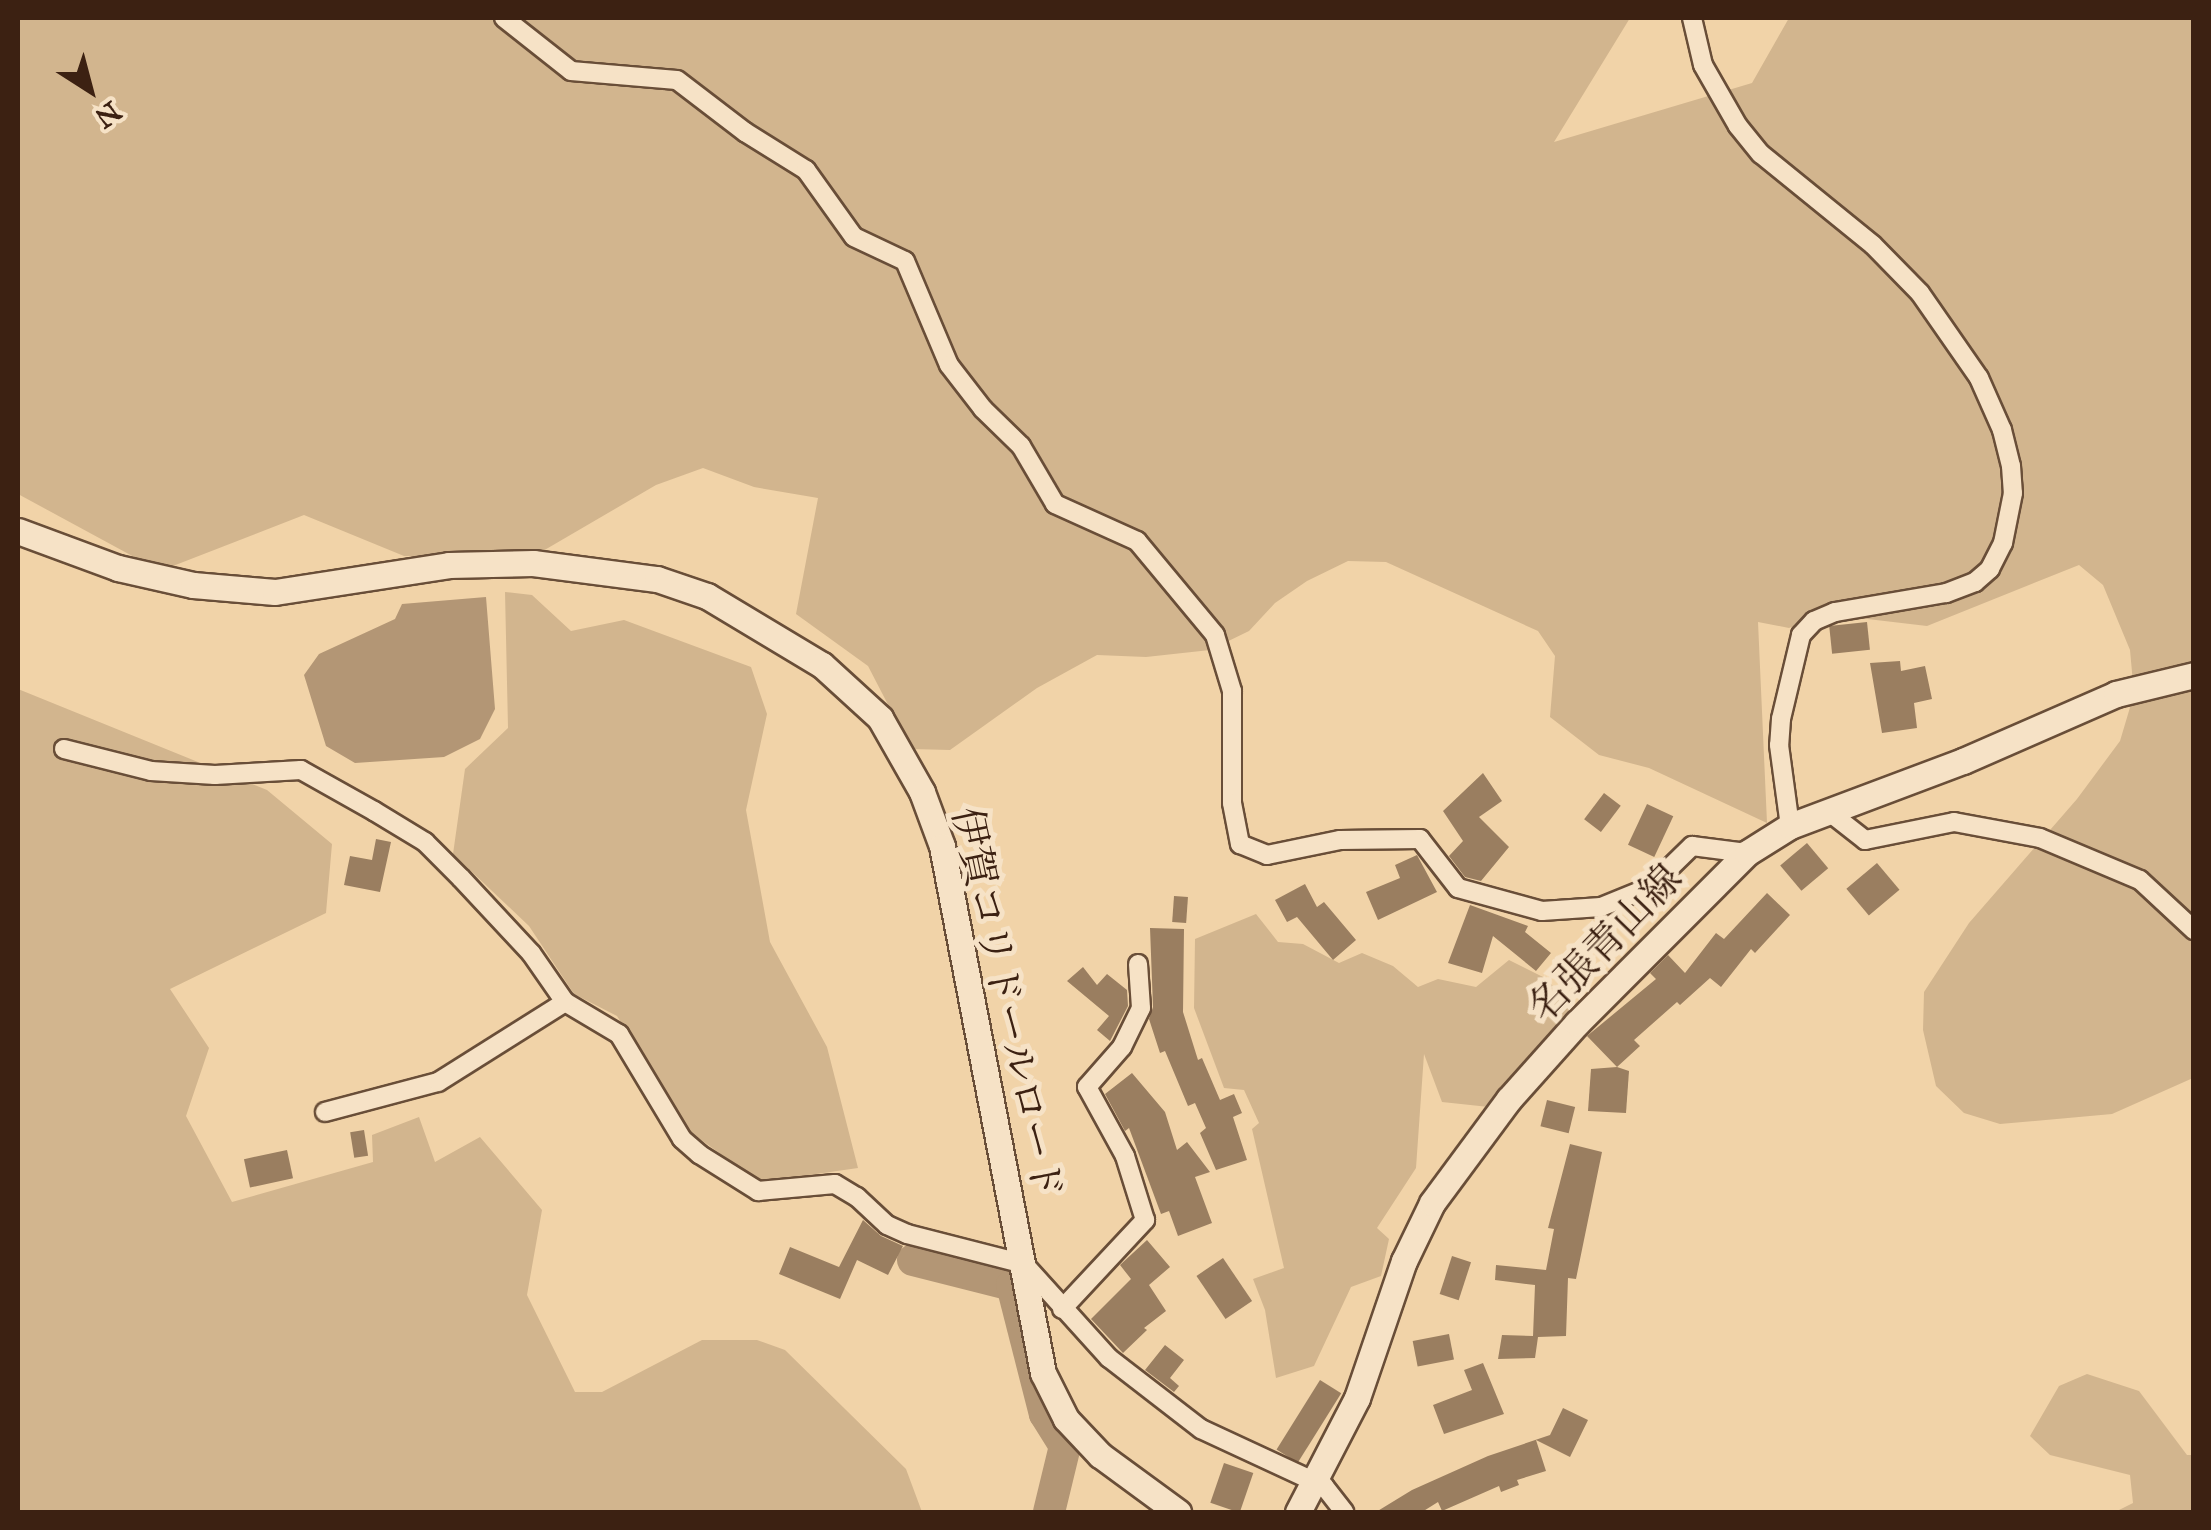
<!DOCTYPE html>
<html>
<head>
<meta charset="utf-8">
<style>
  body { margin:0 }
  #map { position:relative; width:2211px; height:1530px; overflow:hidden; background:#f1d3a8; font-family:"IM FELL Great Primer","Noto Serif JP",serif }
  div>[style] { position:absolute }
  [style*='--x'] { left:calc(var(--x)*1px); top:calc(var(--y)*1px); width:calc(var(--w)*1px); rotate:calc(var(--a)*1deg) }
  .green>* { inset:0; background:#d2b58e }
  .water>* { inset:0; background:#b39675 }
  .river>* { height:32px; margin:-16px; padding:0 16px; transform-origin:16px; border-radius:16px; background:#b39675 }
  .building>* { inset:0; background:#9a7e60; transform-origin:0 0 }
  .roads { filter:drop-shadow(2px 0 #694e38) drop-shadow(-2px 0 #694e38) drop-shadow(0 2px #694e38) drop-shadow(0 -2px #694e38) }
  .street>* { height:18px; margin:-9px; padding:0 9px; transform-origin:9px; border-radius:9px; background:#f6e2c6 }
  .secondary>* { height:25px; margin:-12.5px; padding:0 12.5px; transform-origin:12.5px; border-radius:12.5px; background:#f6e2c6 }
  span { translate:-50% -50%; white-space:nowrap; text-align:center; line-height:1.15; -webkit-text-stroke:10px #f6e2c6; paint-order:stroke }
  .street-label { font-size:40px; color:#3c2112 }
  .frame { position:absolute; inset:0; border:20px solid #3c2112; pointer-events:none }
  .north { position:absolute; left:40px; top:40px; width:100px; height:100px; -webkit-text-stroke:8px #f6e2c6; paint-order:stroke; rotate:144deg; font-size:28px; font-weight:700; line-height:40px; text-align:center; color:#3c2112 }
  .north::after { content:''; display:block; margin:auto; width:35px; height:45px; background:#3c2112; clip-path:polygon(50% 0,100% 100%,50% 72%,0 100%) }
</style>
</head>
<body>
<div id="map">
  <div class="green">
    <div style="clip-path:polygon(18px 18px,1630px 18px,1554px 142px,1752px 83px,1789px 18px,2193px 18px,2193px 1078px,2112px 1114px,2000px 1124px,1964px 1113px,1936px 1086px,1923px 1030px,1924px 992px,1969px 923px,2077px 799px,2120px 741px,2134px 694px,2130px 650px,2103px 585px,2079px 565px,1927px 626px,1825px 614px,1789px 628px,1758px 622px,1767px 823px,1649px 768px,1599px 755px,1550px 717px,1555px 656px,1538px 631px,1386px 562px,1348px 561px,1307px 581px,1275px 603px,1249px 631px,1210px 650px,1146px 657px,1097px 655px,1037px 688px,950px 750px,911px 749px,868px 666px,796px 614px,818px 498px,754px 487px,703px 468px,656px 485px,536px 555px,404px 556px,304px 515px,160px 571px,18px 494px)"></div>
    <div style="clip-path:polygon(505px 592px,532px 595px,571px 631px,624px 620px,751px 667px,767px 714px,746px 810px,770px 942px,827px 1047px,858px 1168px,760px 1182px,690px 1132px,617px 1016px,574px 994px,529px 926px,453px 854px,465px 769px,508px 728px)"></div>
    <div style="clip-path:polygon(18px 689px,267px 790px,332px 844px,326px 913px,170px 989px,209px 1048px,186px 1116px,232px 1202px,373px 1162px,372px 1135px,419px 1117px,435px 1162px,480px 1137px,542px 1210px,527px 1295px,575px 1392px,602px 1392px,702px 1340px,757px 1340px,785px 1350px,906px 1469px,922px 1512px,18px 1512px)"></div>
    <div style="clip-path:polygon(1256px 914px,1278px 942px,1303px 944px,1339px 963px,1362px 953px,1393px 966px,1418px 987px,1438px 979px,1476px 987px,1509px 960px,1543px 977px,1573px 1004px,1489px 1107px,1442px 1102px,1424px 1054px,1416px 1168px,1377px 1228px,1389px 1239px,1381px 1276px,1351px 1287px,1314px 1366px,1276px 1378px,1265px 1310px,1253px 1279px,1284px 1268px,1252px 1129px,1259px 1123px,1244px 1090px,1224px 1088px,1194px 1008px,1195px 939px)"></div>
    <div style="clip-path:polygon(2087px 1374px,2139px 1391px,2187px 1455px,2193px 1455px,2193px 1512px,2115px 1512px,2133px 1503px,2130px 1475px,2050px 1455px,2030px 1436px,2059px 1386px)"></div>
  </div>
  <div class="water">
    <div style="clip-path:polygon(486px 597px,495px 709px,480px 739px,444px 757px,355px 763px,326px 746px,304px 675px,319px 654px,395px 619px,402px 604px)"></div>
  </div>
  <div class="river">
    <div style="--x:913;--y:1260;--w:102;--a:14.2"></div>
    <div style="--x:1012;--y:1285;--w:133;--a:75.7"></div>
    <div style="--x:1045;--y:1414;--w:38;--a:58"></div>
    <div style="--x:1065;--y:1446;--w:68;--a:103.6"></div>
  </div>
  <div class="building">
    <div style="left:1867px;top:622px;width:28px;height:38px;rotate:84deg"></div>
    <div style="clip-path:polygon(1900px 661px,1901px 671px,1925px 666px,1932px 699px,1914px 703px,1917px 728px,1882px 733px,1870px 663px)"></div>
    <div style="clip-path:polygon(1483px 773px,1502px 801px,1479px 817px,1509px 847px,1481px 881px,1465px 877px,1449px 856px,1463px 841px,1443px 811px)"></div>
    <div style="left:1604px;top:793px;width:21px;height:33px;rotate:37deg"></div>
    <div style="left:1647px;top:804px;width:29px;height:45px;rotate:25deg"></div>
    <div style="clip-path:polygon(376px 839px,391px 842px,380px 892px,344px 885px,350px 856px,372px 860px)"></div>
    <div style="left:1807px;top:843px;width:33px;height:35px;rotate:50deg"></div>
    <div style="clip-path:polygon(1417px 855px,1437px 892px,1378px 920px,1366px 892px,1400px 878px,1395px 865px)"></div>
    <div style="left:1877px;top:863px;width:35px;height:40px;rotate:50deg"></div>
    <div style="clip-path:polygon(1305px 884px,1317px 907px,1324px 902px,1356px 940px,1333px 960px,1297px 917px,1287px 922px,1275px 900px)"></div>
    <div style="clip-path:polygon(1767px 893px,1790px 915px,1755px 953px,1751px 949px,1721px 987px,1710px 978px,1680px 1005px,1677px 1002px,1634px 1040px,1640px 1046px,1617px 1067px,1587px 1036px,1656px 979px,1650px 973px,1668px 955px,1685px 973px,1716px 933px,1724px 939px)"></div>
    <div style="left:1174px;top:896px;width:14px;height:26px;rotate:4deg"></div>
    <div style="clip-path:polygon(1470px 905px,1528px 926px,1525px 932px,1551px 953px,1536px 971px,1493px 936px,1482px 973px,1448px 963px)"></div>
    <div style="clip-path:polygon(1150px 928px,1184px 929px,1183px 1012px,1198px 1060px,1202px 1058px,1220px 1100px,1234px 1094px,1242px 1113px,1233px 1117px,1247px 1160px,1216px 1170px,1200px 1133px,1206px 1128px,1195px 1103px,1188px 1106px,1165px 1051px,1160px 1053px,1149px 1019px,1153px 1007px)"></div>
    <div style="clip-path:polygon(1083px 967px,1097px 985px,1107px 974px,1127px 990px,1128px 1006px,1110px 1041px,1097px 1030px,1109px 1016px,1067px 981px)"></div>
    <div style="clip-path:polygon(1617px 1067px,1629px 1071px,1626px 1113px,1588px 1111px,1591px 1069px)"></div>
    <div style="clip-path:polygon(1132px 1073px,1165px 1112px,1177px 1150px,1187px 1142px,1210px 1172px,1195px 1177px,1212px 1223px,1178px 1236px,1169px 1211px,1161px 1214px,1129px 1128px,1125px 1131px,1105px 1094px)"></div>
    <div style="left:1547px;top:1100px;width:29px;height:27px;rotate:14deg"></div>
    <div style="left:364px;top:1130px;width:26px;height:14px;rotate:81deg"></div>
    <div style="clip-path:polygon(1570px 1144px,1602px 1152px,1576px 1279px,1568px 1278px,1566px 1336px,1538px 1337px,1535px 1358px,1498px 1359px,1502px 1335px,1533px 1336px,1535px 1285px,1495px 1280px,1496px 1265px,1546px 1270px,1554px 1229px,1548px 1228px)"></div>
    <div style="left:287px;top:1150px;width:29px;height:44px;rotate:78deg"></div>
    <div style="clip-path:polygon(863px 1220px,881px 1236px,903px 1246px,888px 1275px,857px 1260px,840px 1299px,779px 1274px,790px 1247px,839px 1267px)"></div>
    <div style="clip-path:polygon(1147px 1240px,1170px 1267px,1149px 1285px,1166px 1311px,1144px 1328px,1147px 1330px,1123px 1353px,1091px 1319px,1131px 1279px,1120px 1265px)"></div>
    <div style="left:1452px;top:1256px;width:20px;height:40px;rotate:18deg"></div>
    <div style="left:1223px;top:1258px;width:52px;height:32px;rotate:56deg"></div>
    <div style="left:1449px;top:1334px;width:26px;height:37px;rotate:79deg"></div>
    <div style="clip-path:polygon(1165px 1345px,1184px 1360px,1170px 1378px,1179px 1386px,1174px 1392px,1145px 1370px)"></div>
    <div style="clip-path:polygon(1483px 1363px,1504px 1414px,1444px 1434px,1433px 1405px,1472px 1390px,1464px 1370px)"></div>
    <div style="left:1320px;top:1380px;width:25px;height:82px;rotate:32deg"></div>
    <div style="clip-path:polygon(1563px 1408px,1588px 1420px,1570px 1457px,1536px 1440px,1546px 1471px,1517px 1480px,1519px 1485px,1501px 1492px,1499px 1486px,1442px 1511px,1438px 1502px,1422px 1512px,1376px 1512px,1412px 1490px,1488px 1456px,1550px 1435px)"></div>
    <div style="left:1224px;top:1463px;width:31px;height:42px;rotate:19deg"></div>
  </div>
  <div class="roads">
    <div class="street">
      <div style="--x:504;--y:18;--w:85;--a:38.3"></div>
      <div style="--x:571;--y:71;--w:106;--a:4.9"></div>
      <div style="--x:677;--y:80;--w:86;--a:37.4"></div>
      <div style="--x:745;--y:132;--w:72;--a:31.9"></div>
      <div style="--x:806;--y:170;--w:82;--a:54.4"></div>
      <div style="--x:854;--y:237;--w:56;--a:25.2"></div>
      <div style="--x:905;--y:261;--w:113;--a:67.1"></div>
      <div style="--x:949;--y:365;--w:56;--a:52.3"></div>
      <div style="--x:983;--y:409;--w:53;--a:44.2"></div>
      <div style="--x:1021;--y:446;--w:67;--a:59.6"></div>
      <div style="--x:1055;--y:504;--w:90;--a:24.3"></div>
      <div style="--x:1137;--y:541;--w:122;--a:50.3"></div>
      <div style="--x:1215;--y:635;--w:59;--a:73.1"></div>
      <div style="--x:1232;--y:691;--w:112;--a:90"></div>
      <div style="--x:1232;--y:803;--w:42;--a:79"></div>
      <div style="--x:1240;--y:844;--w:29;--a:22"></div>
      <div style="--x:1267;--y:855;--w:75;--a:-11.6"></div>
      <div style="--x:1340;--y:840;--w:80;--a:-0.7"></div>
      <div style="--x:1420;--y:839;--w:62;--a:52.2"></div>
      <div style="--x:1458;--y:888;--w:87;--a:15.3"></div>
      <div style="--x:1542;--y:911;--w:59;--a:-3.9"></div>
      <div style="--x:1601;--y:907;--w:53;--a:-22.2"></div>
      <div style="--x:1650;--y:887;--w:59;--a:-44.3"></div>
      <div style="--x:1692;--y:846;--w:55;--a:7.3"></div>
      <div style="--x:1692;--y:18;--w:48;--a:76.8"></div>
      <div style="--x:1703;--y:65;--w:70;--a:60.2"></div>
      <div style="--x:1738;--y:126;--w:36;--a:51"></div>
      <div style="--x:1761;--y:154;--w:144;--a:39.1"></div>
      <div style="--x:1873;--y:245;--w:67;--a:45.6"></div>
      <div style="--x:1920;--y:293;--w:103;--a:55.2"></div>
      <div style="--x:1979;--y:378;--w:57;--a:66.1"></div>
      <div style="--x:2002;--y:430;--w:37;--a:76"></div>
      <div style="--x:2011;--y:466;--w:27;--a:86"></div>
      <div style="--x:2013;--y:493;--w:51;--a:101.3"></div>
      <div style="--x:2003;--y:543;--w:29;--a:117"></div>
      <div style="--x:1990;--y:569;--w:20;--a:139"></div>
      <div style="--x:1975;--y:582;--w:31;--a:159"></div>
      <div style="--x:1946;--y:593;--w:113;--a:170.3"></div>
      <div style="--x:1835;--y:612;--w:23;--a:157"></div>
      <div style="--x:1814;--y:621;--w:19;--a:133"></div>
      <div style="--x:1801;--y:635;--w:86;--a:103.4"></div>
      <div style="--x:1781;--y:719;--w:26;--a:94"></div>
      <div style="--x:1779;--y:745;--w:82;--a:82.3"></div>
      <div style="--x:64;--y:749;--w:90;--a:14.2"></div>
      <div style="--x:151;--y:771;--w:64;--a:3.6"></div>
      <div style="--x:215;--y:775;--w:86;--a:-3.3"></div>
      <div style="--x:301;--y:770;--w:84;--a:29.3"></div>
      <div style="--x:374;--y:811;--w:60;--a:31.3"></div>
      <div style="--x:425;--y:842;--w:51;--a:45"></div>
      <div style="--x:461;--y:878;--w:103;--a:47"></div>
      <div style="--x:531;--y:953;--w:60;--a:55.2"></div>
      <div style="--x:565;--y:1002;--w:63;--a:30.7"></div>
      <div style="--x:619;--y:1034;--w:122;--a:59"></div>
      <div style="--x:682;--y:1139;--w:23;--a:41"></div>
      <div style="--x:699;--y:1154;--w:70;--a:32.1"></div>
      <div style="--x:758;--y:1191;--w:77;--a:-5.2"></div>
      <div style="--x:835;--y:1184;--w:26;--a:31"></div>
      <div style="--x:857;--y:1197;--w:41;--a:43"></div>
      <div style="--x:887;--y:1225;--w:22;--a:24"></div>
      <div style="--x:907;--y:1234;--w:121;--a:14.4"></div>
      <div style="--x:1024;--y:1264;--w:127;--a:47.9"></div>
      <div style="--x:1109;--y:1358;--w:116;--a:37.7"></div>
      <div style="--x:1201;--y:1429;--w:136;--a:24.9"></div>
      <div style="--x:1324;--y:1486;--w:33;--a:52"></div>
      <div style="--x:1828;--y:811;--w:47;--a:38.1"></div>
      <div style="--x:1865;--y:840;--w:91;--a:-11.4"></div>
      <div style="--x:1954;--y:822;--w:87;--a:10.5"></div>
      <div style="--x:2040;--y:838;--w:108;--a:22.8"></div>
      <div style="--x:2140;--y:880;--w:74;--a:42.8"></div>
      <div style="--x:325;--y:1112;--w:117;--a:-14.9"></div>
      <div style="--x:438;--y:1082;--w:150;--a:-32.2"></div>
      <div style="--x:1062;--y:1309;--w:122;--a:-47"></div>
      <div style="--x:1145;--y:1220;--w:67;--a:-107.4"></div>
      <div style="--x:1125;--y:1156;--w:79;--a:-118.8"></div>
      <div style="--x:1087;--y:1087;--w:53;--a:-48.8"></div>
      <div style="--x:1122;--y:1047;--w:43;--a:-64"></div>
      <div style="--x:1141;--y:1008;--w:44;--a:-93.9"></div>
    </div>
    <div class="secondary">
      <div style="--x:18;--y:531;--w:107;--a:20.3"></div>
      <div style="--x:118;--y:568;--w:77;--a:12.8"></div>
      <div style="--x:193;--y:585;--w:82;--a:4.9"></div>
      <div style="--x:275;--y:592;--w:176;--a:-8.8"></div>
      <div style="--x:449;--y:565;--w:84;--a:-1.4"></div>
      <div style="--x:533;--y:563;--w:125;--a:7.4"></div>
      <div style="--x:657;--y:579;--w:53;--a:18.8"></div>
      <div style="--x:707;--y:596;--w:134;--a:31"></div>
      <div style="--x:822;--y:665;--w:79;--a:42.4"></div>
      <div style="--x:880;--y:718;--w:85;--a:60.4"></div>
      <div style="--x:922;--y:792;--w:58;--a:69.7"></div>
      <div style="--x:942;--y:846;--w:537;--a:79.15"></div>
      <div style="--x:1043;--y:1373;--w:51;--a:63.4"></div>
      <div style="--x:1066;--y:1419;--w:50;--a:46.6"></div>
      <div style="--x:1100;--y:1455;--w:97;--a:36.2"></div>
      <div style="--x:1298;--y:1512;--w:128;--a:-62.6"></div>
      <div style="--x:1357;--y:1398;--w:145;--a:-71.1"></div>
      <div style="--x:1404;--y:1261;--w:64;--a:-64.2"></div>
      <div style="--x:1432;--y:1203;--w:129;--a:-53.5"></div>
      <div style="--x:1509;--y:1099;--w:102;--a:-48.2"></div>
      <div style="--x:1577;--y:1023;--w:240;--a:-45"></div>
      <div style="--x:1747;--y:853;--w:51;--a:-32.1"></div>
      <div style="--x:1790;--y:826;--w:185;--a:-20.6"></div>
      <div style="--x:1963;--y:761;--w:167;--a:-23.6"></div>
      <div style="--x:2116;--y:694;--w:80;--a:-13.7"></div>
    </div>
  </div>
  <div class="street-label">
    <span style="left:1605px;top:943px;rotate:-46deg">名張青山線</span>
    <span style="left:1007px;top:1003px;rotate:78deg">伊賀コリドールロード</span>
  </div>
  <div class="frame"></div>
  <div class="north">N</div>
</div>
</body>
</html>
